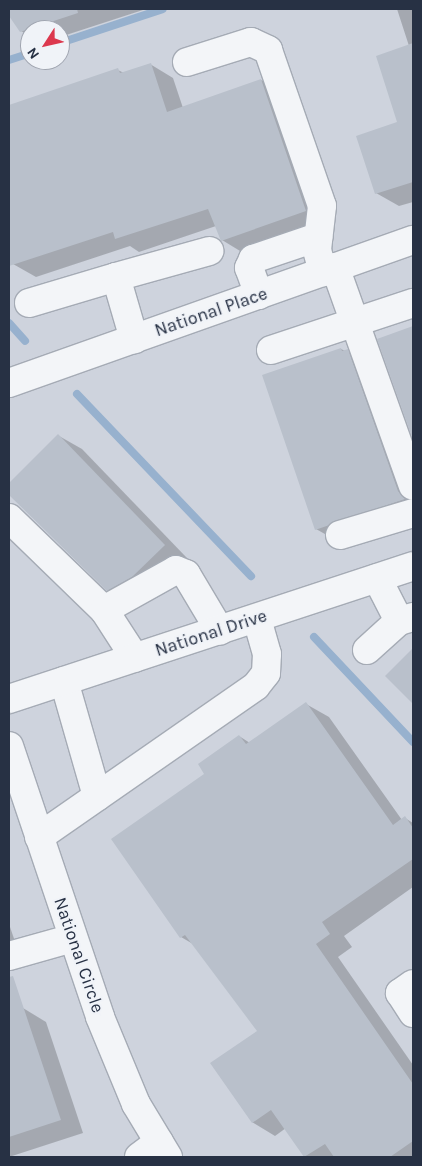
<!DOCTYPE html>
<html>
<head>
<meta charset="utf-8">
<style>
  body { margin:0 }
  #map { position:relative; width:422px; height:1166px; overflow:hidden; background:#e0e4ea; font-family:Karla,sans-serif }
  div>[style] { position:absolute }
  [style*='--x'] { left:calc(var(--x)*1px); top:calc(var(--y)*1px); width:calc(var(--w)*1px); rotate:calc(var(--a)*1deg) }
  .built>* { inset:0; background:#ced3dd }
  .shadow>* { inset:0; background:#0003 }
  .stream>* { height:8px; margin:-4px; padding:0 4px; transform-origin:4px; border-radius:4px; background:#97b1ce }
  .building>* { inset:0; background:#b9c0cb }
  .roads { filter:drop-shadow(1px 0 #a5abb5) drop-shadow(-1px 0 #a5abb5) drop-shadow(0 1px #a5abb5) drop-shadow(0 -1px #a5abb5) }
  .minor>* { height:28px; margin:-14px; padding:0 14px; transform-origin:14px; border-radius:14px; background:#f3f5f8 }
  span { translate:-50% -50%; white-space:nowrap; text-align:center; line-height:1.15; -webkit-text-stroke:4px #f0f3f8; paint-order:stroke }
  .street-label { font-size:18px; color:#273144 }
  .frame { position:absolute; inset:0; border:10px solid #273144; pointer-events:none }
  .north { position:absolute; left:20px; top:20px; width:50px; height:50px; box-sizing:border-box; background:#f0f3f8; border:1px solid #a0a5b0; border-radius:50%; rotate:235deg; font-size:14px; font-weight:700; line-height:20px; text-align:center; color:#273144 }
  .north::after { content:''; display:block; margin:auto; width:18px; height:22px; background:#dc384e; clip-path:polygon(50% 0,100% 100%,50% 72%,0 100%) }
</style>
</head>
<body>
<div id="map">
  <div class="built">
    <div style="clip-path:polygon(evenodd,9px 9px,413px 9px,413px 1157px,9px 1157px,9px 9px,30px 30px,60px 30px,60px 60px,30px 60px,30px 30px)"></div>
  </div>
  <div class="shadow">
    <div style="clip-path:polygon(9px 9px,146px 9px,60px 37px,60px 30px,30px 30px,30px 36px,21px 31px)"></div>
    <div style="clip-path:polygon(397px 9px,413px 9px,413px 202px,399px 206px,376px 193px,399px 123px,409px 46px)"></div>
    <div style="clip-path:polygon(150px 64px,173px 78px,183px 108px,261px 80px,284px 94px,328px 224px,245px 254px,222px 240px,216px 226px,139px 252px,130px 246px,36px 277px,13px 264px,9px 251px,9px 106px,118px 70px,124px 73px)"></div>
    <div style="clip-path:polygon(413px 328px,413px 436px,379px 339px)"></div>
    <div style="clip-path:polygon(341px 349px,370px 363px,413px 484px,413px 516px,339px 542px,316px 529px)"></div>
    <div style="clip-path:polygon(59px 436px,82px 449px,187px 558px,155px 589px,130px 603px,107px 590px,9px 493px,9px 485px)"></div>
    <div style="clip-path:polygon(413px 650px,413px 702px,387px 676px)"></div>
    <div style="clip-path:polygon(306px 704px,329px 717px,402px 820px,405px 818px,413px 823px,413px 887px,344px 936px,352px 947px,338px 957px,413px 1065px,413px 1157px,306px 1157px,286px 1128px,275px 1136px,252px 1122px,259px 1031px,193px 944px,181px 937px,206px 774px,239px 736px,250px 743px)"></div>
    <div style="clip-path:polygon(9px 924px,21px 959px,17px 968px,9px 970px)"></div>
    <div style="clip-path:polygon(23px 1008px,46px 1022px,83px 1133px,9px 1157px,9px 1013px)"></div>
  </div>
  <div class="stream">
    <div style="--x:60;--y:43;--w:108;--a:-18.3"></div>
    <div style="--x:9;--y:60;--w:22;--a:-18"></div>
    <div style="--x:9;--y:323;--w:24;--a:48"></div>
    <div style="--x:77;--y:394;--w:252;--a:46.3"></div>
    <div style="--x:314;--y:637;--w:144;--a:46.7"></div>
  </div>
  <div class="building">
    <div style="clip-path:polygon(9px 9px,77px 9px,78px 13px,20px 32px,9px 16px)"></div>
    <div style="clip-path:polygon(413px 43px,413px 182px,375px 194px,356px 136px,397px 122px,376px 56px)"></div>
    <div style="clip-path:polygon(151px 63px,167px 112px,261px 79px,306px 211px,221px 241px,208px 209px,115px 239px,113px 232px,9px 266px,9px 105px,118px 68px,120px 73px)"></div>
    <div style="clip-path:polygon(413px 326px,413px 440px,377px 339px)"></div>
    <div style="clip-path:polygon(341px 348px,342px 351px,348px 349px,398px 491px,405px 499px,315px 530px,262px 375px)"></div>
    <div style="clip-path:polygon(58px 434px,165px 545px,132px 577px,107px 591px,9px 495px,9px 483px)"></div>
    <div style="clip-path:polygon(413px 648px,413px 704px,385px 676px)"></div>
    <div style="clip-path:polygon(306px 702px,393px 825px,405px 816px,413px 828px,413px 859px,322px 922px,330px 934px,316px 944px,413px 1084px,413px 1141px,390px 1157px,334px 1157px,325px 1144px,304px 1157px,271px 1110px,252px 1123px,210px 1063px,257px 1031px,185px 935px,180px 938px,111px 839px,204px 774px,198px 764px,239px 735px,246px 744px)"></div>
    <div style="clip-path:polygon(13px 976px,61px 1120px,9px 1137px,9px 977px)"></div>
  </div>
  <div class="roads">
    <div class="minor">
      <div style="--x:187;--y:62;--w:67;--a:-17.4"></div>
      <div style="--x:251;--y:42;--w:19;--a:25"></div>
      <div style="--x:268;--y:50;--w:165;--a:70.9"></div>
      <div style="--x:322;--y:206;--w:44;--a:96.5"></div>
      <div style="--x:317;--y:250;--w:23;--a:75"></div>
      <div style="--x:335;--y:267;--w:232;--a:70.4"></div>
      <div style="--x:116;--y:277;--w:97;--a:-15.6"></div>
      <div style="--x:259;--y:295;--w:29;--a:-110"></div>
      <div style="--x:249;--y:268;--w:10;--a:-66"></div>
      <div style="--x:253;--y:259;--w:69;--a:-18.7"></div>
      <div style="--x:29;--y:303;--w:91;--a:-16.6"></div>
      <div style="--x:116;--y:277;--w:65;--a:73.8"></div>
      <div style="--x:271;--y:350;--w:150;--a:-18.3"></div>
      <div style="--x:9;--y:383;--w:429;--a:-19.5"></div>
      <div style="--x:9;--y:518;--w:132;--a:44.1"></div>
      <div style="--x:104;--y:610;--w:57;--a:57.1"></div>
      <div style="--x:340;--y:535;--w:76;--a:-16.8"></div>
      <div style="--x:377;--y:578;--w:48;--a:62.9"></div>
      <div style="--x:399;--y:621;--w:15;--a:-16"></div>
      <div style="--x:104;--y:610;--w:82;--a:-29.1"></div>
      <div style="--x:176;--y:570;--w:11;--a:22"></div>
      <div style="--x:186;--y:574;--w:66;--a:59.2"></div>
      <div style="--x:367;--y:650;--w:43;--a:-42.2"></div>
      <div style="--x:64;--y:681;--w:120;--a:74"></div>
      <div style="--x:9;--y:699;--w:425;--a:-18.2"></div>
      <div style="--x:9;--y:746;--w:286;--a:71.4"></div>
      <div style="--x:100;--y:1017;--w:94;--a:67.5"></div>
      <div style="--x:136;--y:1104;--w:62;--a:58.9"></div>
      <div style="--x:39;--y:837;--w:264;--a:-34.8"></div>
      <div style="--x:256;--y:686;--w:16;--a:-52"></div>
      <div style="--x:266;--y:673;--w:19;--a:-87"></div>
      <div style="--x:267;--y:654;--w:37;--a:-106"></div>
      <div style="--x:9;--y:956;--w:66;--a:-15.7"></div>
      <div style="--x:413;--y:984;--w:16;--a:145"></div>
      <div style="--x:400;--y:993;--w:24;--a:57"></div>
      <div style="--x:139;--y:1157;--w:25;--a:-37"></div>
    </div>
  </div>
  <div class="street-label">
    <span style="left:211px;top:312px;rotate:-19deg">National Place</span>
    <span style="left:211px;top:633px;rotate:-18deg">National Drive</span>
    <span style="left:79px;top:955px;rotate:71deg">National Circle</span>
  </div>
  <div class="frame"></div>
  <div class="north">N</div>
</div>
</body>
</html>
